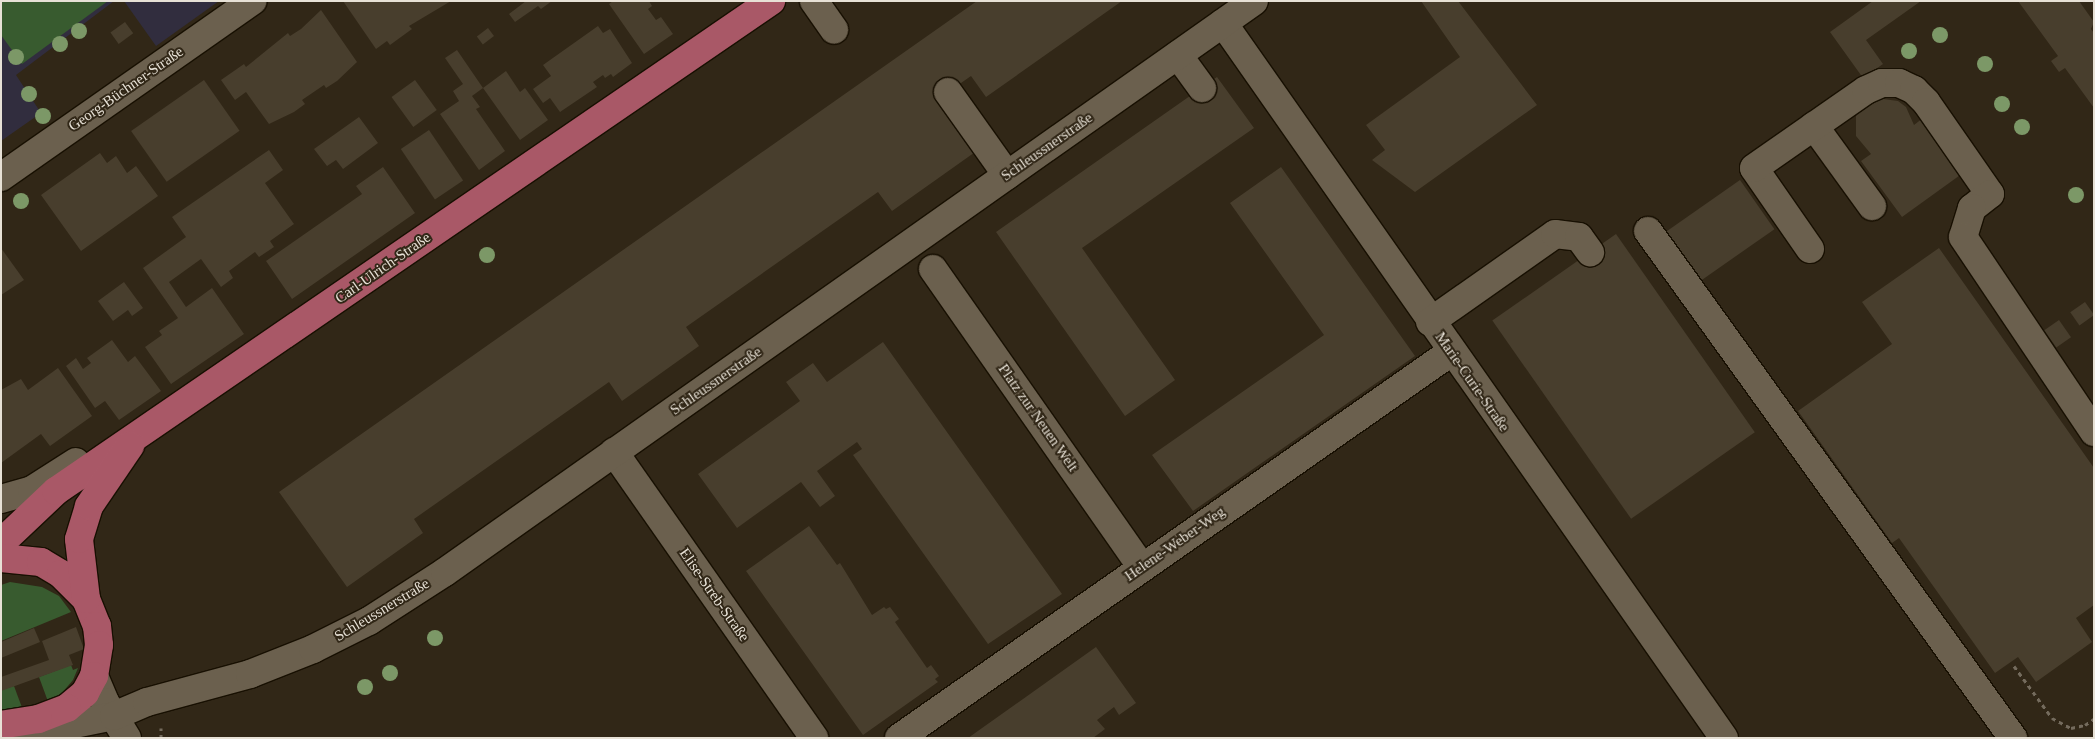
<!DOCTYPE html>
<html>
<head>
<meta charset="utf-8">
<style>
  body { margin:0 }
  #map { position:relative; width:2095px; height:739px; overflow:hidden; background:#312717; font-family:Georgia,serif }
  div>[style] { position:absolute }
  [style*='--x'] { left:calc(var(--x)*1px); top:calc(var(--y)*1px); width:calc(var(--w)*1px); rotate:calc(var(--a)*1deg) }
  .education>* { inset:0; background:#312d3e }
  .green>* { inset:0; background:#385b2f }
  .building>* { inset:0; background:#483e2d; transform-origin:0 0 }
  .path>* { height:3px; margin-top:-1.5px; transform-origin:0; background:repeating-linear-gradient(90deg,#746b5d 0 4px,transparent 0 8px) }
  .roads { filter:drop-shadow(1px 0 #181002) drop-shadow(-1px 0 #181002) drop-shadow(0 1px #181002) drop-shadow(0 -1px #181002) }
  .minor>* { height:28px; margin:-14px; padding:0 14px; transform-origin:14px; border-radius:14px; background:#6b604e }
  .major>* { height:28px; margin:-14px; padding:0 14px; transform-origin:14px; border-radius:14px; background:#a95867 }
  .trees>* { width:16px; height:16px; margin:-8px; border-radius:50%; background:#7c9867 }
  span { translate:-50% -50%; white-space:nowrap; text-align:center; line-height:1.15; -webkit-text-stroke:4px #312717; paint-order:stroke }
  .street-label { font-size:15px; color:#e7e1d6 }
  .frame { position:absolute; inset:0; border:2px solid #e7e1d6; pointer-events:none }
</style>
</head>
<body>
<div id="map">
  <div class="education">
    <div style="clip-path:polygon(1px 1px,114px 1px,16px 75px,41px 113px,1px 141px)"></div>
    <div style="clip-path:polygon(124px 1px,219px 1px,156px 46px)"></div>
  </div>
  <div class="green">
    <div style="clip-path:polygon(1px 1px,108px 1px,22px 64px,1px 35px)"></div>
    <div style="clip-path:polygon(10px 582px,42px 587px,59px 596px,71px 612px,1px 641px,1px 585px)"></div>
    <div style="clip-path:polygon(71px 665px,73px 670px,78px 668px,73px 680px,50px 707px,39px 677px)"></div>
    <div style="clip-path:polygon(14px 686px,24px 713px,1px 711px,1px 690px)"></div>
  </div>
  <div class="building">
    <div style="clip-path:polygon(343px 1px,451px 1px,409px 26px,412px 29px,390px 45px,387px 41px,376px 49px)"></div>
    <div style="clip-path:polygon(526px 1px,552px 1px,541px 9px,538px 6px,515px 22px,509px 14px)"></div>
    <div style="clip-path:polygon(613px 1px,649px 1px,652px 6px,648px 9px,656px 20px,661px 17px,673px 34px,644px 54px,609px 4px)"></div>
    <div style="clip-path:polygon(977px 1px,1122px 1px,986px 97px,971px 76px,941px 97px,978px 150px,892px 211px,878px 192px,686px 327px,699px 346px,622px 401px,609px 382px,414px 519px,423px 533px,347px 587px,279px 492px)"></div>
    <div style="clip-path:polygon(1421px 1px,1458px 1px,1537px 105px,1415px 192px,1372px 160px,1385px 150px,1366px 125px,1460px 57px)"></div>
    <div style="clip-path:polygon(1873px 1px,1921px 1px,1866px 40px,1883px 64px,1863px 78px,1830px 32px)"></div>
    <div style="clip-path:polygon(2018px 1px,2079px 1px,2094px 22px,2091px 29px,2094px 33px,2094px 108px,2065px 68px,2059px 72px,2051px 61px,2058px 56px)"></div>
    <div style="clip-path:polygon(321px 10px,357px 62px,337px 81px,326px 88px,324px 85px,302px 100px,305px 104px,294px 112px,269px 124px,246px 92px,235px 100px,221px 80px,244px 64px,246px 67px,288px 33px,290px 36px,301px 29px)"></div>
    <div style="left:125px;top:22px;width:14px;height:18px;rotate:54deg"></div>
    <div style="clip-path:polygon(598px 26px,603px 33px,610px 29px,632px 63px,613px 77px,611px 74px,605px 78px,603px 75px,593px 82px,597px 87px,560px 112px,550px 98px,543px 103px,533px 89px,551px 76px,543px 65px)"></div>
    <div style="left:488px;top:28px;width:10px;height:14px;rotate:53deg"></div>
    <div style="clip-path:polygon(457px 50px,483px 88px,472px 96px,480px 107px,476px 109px,505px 151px,479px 170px,440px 114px,459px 101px,453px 91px,463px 84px,445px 58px)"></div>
    <div style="clip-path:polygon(506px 71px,520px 92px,525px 88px,548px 120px,520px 140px,483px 88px)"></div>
    <div style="clip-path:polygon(1217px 77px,1254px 128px,1082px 248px,1175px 380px,1125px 416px,996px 232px)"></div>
    <div style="left:204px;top:80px;width:62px;height:89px;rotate:55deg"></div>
    <div style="left:415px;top:80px;width:37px;height:29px;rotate:54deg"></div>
    <div style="clip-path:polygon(1876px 98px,1898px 101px,1906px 107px,1914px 125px,1923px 118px,1963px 173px,1902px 217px,1861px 161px,1871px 154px,1856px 136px,1856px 116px,1862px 107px)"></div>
    <div style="clip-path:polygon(359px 117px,378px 143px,343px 169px,336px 160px,327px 166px,314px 149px)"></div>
    <div style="left:429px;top:130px;width:61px;height:34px;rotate:56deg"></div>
    <div style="clip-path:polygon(269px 150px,283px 170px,265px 183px,294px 224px,270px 241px,274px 247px,259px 257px,255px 252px,229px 271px,233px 278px,221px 287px,201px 259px,169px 282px,186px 307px,212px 288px,244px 334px,171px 384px,145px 347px,162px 335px,159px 331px,178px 318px,143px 268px,186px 237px,172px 217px)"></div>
    <div style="clip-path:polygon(100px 153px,107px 163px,116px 156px,127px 173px,136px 166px,158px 196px,81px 251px,41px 195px)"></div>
    <div style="clip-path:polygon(383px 167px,415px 213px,292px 299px,266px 261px,362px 194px,356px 186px)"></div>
    <div style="clip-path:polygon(1281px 167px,1415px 356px,1193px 511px,1152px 455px,1324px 335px,1230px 203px)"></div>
    <div style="left:1740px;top:180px;width:60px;height:96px;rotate:55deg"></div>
    <div style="left:1616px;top:234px;width:242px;height:151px;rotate:55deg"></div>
    <div style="clip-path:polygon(1px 248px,24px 280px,1px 295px)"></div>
    <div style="clip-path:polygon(1939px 248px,2094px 468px,2094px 605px,2076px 618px,2092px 642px,2036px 682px,2018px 657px,1995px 673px,1899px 538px,1892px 543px,1798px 411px,1892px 344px,1862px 302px)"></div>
    <div style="clip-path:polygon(124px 282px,143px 308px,132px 316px,128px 310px,113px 321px,98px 301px)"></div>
    <div style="left:2085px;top:302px;width:16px;height:18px;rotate:55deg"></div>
    <div style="left:2059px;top:320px;width:21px;height:18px;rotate:55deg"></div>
    <div style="clip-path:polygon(112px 340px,128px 362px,135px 356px,161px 391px,119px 420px,105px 401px,95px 408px,66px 366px,76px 358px,83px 369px,91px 363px,87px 358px)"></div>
    <div style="clip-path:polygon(883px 342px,1062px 594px,988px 644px,853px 455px,862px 449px,857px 442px,817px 471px,835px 496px,820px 507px,801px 482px,737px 528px,698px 474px,800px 401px,786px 382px,813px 363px,827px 382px)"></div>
    <div style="clip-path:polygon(58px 368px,92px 416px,50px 446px,41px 434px,1px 463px,1px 390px,21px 379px,28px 390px)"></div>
    <div style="clip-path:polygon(809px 526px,837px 565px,840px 563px,872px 615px,884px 607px,886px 609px,890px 607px,899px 619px,895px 622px,927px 668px,931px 665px,939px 676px,935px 679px,938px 682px,863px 735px,746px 571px)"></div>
    <div style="clip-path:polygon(76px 627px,84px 649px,69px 655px,73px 665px,1px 691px,1px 677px,49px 660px,42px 641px)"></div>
    <div style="clip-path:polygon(34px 628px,40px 642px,1px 658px,1px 642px)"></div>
    <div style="clip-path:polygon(1096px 647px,1136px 703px,1119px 715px,1114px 707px,1097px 720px,1105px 729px,1093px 738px,968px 738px)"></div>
  </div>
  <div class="path">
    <div style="--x:2014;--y:666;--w:64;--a:53.8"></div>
    <div style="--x:2052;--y:718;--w:21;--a:28"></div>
    <div style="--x:2071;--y:728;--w:14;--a:-12"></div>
    <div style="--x:2085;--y:725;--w:11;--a:-34"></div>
    <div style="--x:161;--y:738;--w:10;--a:-90"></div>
  </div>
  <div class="roads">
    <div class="minor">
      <div style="--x:814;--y:1;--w:35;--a:55"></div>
      <div style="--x:1223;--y:23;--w:873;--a:54.98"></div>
      <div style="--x:1178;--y:55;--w:41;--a:54"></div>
      <div style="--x:948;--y:92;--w:102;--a:54.6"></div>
      <div style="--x:1814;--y:126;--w:99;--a:54.1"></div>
      <div style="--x:1;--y:177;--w:307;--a:-35"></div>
      <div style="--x:1648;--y:231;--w:625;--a:54.25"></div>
      <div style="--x:1810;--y:249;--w:98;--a:-124.7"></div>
      <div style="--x:1754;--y:168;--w:136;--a:-34.9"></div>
      <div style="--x:1866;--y:90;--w:17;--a:-24"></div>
      <div style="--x:1882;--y:83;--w:17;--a:0"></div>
      <div style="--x:1899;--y:83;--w:17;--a:25"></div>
      <div style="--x:1914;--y:90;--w:17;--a:45"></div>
      <div style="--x:1926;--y:102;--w:112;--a:55.2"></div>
      <div style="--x:1990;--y:194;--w:23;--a:142"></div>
      <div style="--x:1972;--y:208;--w:30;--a:107"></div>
      <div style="--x:1963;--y:237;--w:235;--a:56.1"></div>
      <div style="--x:933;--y:269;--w:364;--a:55"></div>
      <div style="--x:1430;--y:322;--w:153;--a:-35.1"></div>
      <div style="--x:1555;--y:234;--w:24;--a:7"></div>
      <div style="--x:1579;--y:237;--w:19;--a:54"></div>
      <div style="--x:614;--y:452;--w:349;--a:55"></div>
      <div style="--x:1;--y:499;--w:32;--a:-16"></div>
      <div style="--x:32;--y:490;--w:52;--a:-32.5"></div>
      <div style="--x:94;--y:676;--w:28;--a:67"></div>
      <div style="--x:105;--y:702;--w:42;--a:58.6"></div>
      <div style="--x:10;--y:737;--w:106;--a:-11.4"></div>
      <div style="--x:114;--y:716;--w:36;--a:-23"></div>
      <div style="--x:147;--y:702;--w:107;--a:-15.2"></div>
      <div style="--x:250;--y:674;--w:68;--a:-21.6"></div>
      <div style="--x:313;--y:649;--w:63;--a:-26.6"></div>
      <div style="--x:369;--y:621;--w:90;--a:-32.8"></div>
      <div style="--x:445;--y:572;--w:990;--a:-35.21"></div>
      <div style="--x:899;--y:738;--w:674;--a:-34.96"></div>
    </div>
    <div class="major">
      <div style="--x:1;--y:543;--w:76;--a:-43.4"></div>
      <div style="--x:56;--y:491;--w:867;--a:-34.42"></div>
      <div style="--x:1;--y:558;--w:40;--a:5.7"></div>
      <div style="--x:41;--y:562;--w:23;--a:31"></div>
      <div style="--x:61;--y:574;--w:35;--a:45"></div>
      <div style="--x:86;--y:599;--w:29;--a:68"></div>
      <div style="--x:97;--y:626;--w:19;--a:84"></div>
      <div style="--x:99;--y:645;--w:31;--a:99"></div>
      <div style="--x:94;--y:676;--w:19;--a:118"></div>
      <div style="--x:85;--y:693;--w:23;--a:140"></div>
      <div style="--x:67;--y:708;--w:31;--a:159"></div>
      <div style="--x:38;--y:719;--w:37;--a:171"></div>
      <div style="--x:86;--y:599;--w:60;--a:-96.7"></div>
      <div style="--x:79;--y:539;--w:34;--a:-73"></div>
      <div style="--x:89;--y:506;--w:73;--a:-55.7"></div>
    </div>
  </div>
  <div class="trees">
    <div style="left:79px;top:31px"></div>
    <div style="left:1940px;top:35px"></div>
    <div style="left:60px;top:44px"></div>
    <div style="left:1909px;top:51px"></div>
    <div style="left:16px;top:57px"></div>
    <div style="left:1985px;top:64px"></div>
    <div style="left:29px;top:94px"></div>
    <div style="left:2002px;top:104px"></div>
    <div style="left:43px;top:116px"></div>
    <div style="left:2022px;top:127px"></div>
    <div style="left:2076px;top:195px"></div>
    <div style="left:21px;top:201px"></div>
    <div style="left:487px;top:255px"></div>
    <div style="left:435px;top:638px"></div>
    <div style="left:390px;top:673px"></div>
    <div style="left:365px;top:687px"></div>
  </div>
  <div class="street-label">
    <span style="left:126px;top:89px;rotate:-35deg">Georg-Büchner-Straße</span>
    <span style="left:1047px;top:147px;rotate:-35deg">Schleussnerstraße</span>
    <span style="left:383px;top:268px;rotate:-35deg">Carl-Ulrich-Straße</span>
    <span style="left:716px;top:381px;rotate:-35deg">Schleussnerstraße</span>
    <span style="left:1472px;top:382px;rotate:55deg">Marie-Curie-Straße</span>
    <span style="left:1038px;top:418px;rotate:55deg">Platz zur Neuen Welt</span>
    <span style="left:1175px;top:544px;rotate:-35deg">Helene-Weber-Weg</span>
    <span style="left:714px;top:595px;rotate:55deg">Elise-Streb-Straße</span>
    <span style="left:382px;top:610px;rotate:-31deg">Schleussnerstraße</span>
  </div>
  <div class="frame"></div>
</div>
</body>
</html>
